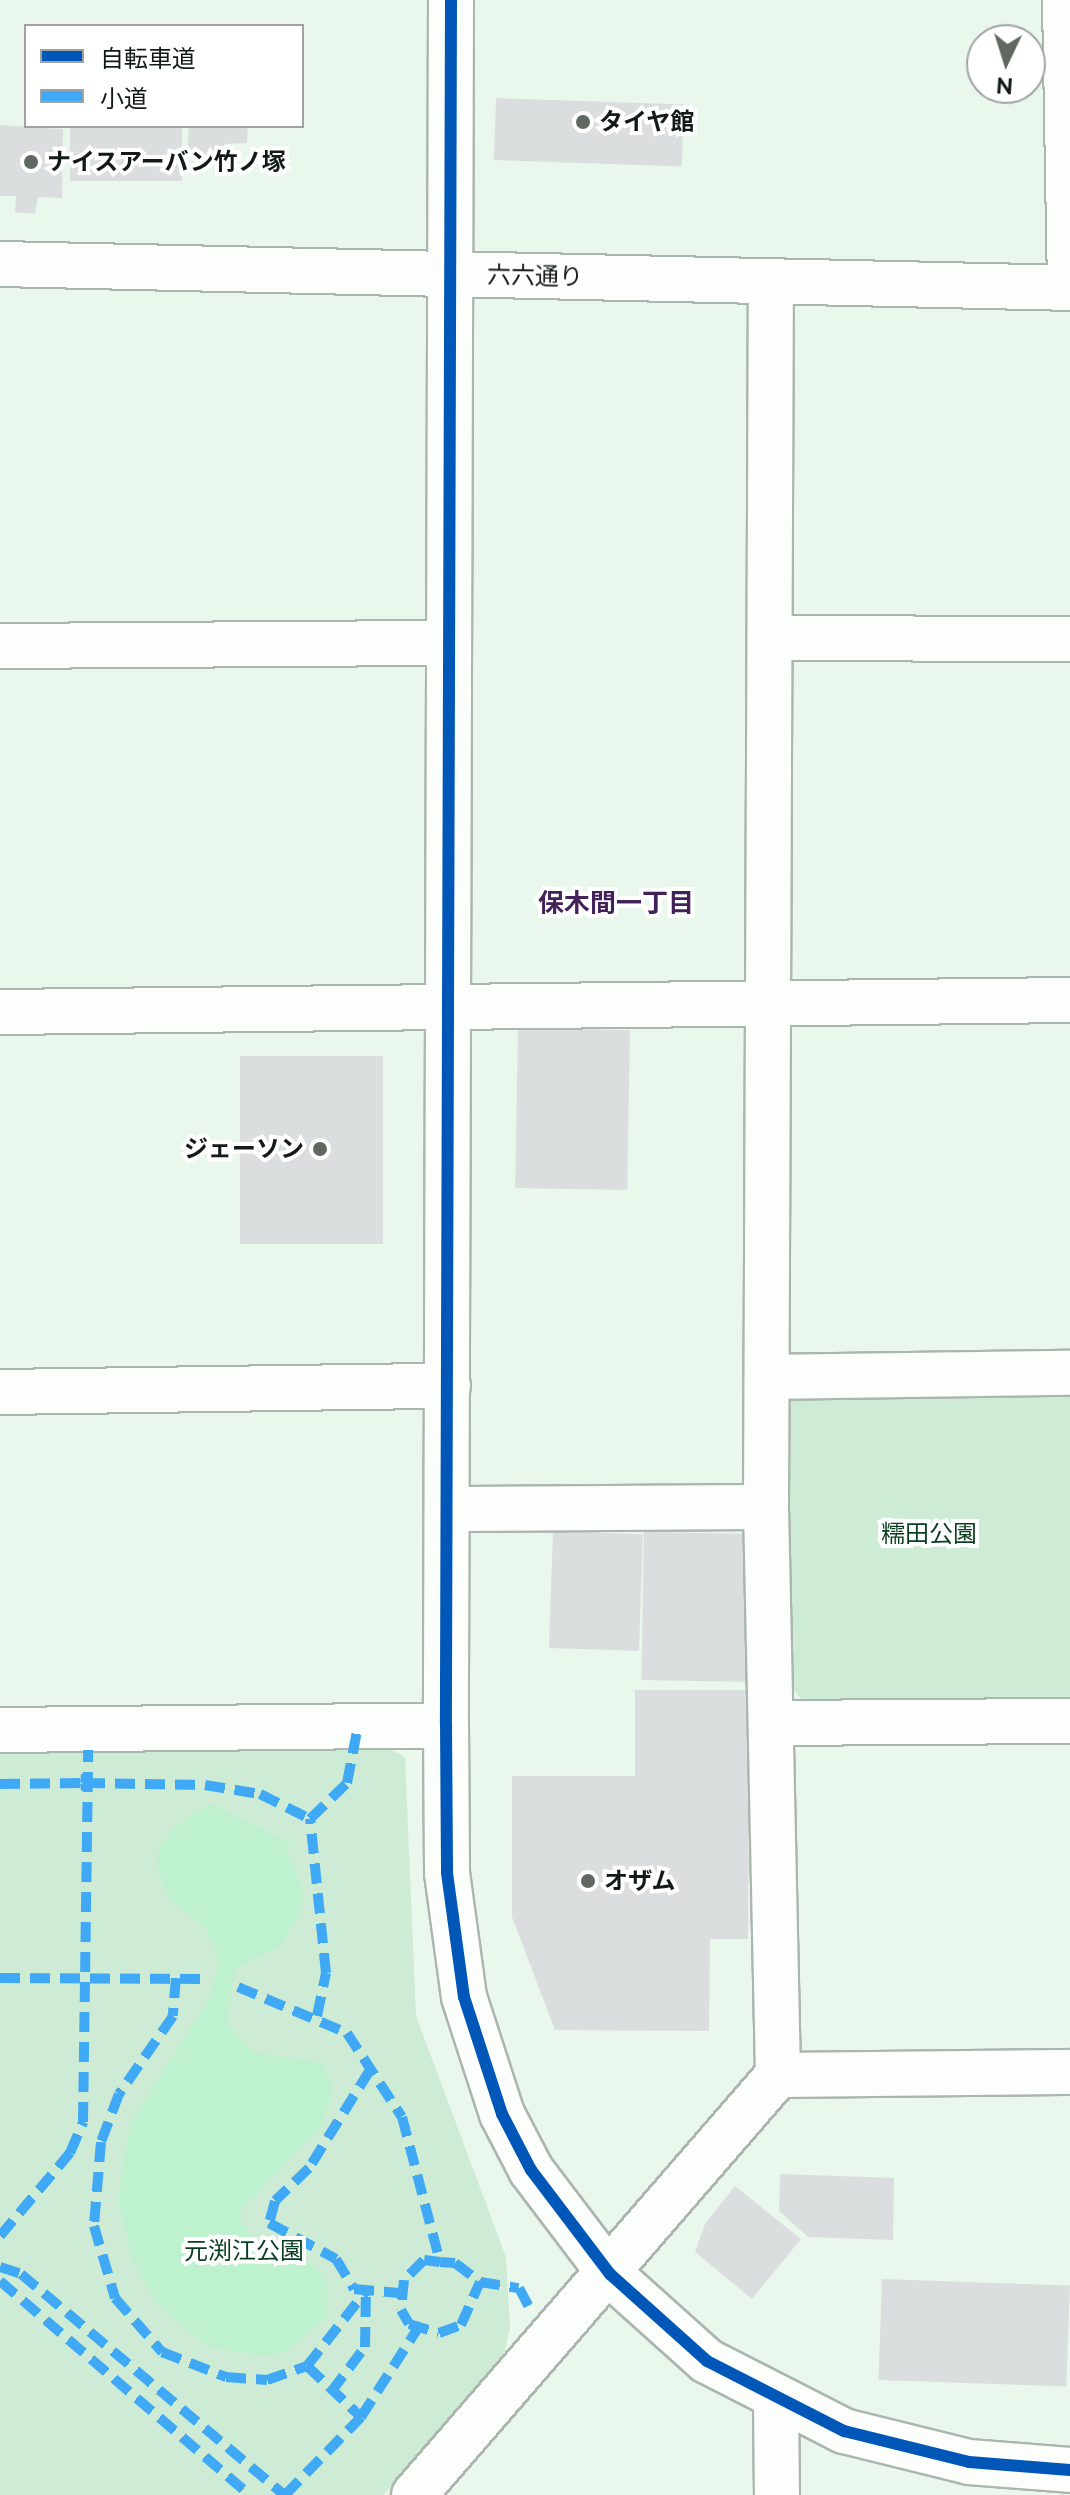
<!DOCTYPE html>
<html>
<head>
<meta charset="utf-8">
<style>
  body { margin:0 }
  #map { position:relative; width:1070px; height:2495px; overflow:hidden; background:#eaf7ed; font-family:Raleway,"Noto Sans JP",sans-serif }
  div>[style] { position:absolute }
  [style*='--x'] { left:calc(var(--x)*1px); top:calc(var(--y)*1px); width:calc(var(--w)*1px); rotate:calc(var(--a)*1deg) }
  .green>* { inset:0; background:#cdebd5 }
  .water>* { inset:0; background:#bef1ce }
  .building>* { inset:0; background:#dbdedf; transform-origin:0 0 }
  .roads { filter:drop-shadow(2px 0 #abb6ae) drop-shadow(-2px 0 #abb6ae) drop-shadow(0 2px #abb6ae) drop-shadow(0 -2px #abb6ae) }
  .minor>* { height:44px; margin:-22px; padding:0 22px; transform-origin:22px; border-radius:22px; background:#fcfefc }
  .quiet>* { height:10px; margin-top:-5px; transform-origin:0; background:repeating-linear-gradient(90deg,#3fa9f5 0 20px,transparent 0 30px) }
  .cycleway>* { height:12px; margin:-6px; padding:0 6px; transform-origin:6px; border-radius:6px; background:#0057b8 }
  .dots>* { width:22px; height:22px; translate:-50% -50%; box-sizing:border-box; border:4px solid #fff; border-radius:50% }
  span { translate:-50% -50%; white-space:nowrap; text-align:center; line-height:1.15; -webkit-text-stroke:8px #fff; paint-order:stroke }
  .poi-label { font-size:24px; color:#121b15; font-weight:700 }
  .left { translate:0 -50%; text-align:left }
  .right { translate:-100% -50%; text-align:right }
  .street-label { font-size:24px; color:#121b15 }
  .park-label { font-size:24px; color:#083d20 }
  .neighbourhood-label { font-size:26px; color:#432259; font-weight:700 }
  .legend { position:absolute; left:24px; top:24px; width:280px; height:104px; box-sizing:border-box; background:#fff; border:2px solid #a0a4a1; margin:0; padding:10px 14px; list-style:none; font-size:24px; color:#121b15 }
  .legend li { display:flex; align-items:center; gap:16px; height:40px }
  .legend b { width:40px; border:2px solid #a0a4a1 }
  .north { position:absolute; left:966px; top:24px; width:80px; height:80px; box-sizing:border-box; background:#fff; border:2px solid #a0a4a1; border-radius:50%; rotate:184deg; font-size:22px; font-weight:700; line-height:32px; text-align:center; color:#121b15 }
  .north::after { content:''; display:block; margin:auto; width:28px; height:36px; background:#5e6861; clip-path:polygon(50% 0,100% 100%,50% 72%,0 100%) }
</style>
</head>
<body>
<div id="map">
  <div class="green">
    <div style="clip-path:polygon(1070px 1388px,1070px 1702px,806px 1705px,792px 1688px,782px 1418px,798px 1389px)"></div>
    <div style="clip-path:polygon(0 1739px,381px 1744px,405px 1757px,416px 2016px,506px 2257px,510px 2328px,502px 2362px,383px 2495px,0 2495px)"></div>
  </div>
  <div class="water">
    <div style="clip-path:polygon(211px 1804px,291px 1843px,286px 1850px,303px 1890px,302px 1909px,281px 1946px,235px 1968px,227px 2023px,253px 2052px,322px 2063px,333px 2086px,323px 2124px,242px 2209px,241px 2221px,257px 2245px,315px 2265px,329px 2287px,325px 2319px,285px 2352px,262px 2356px,208px 2346px,157px 2304px,132px 2258px,118px 2200px,130px 2123px,210px 1997px,219px 1961px,206px 1928px,169px 1899px,157px 1866px,159px 1847px,174px 1827px)"></div>
  </div>
  <div class="building">
    <div style="left:496px;top:98px;width:188px;height:62px;rotate:2deg"></div>
    <div style="clip-path:polygon(0 125px,63px 129px,62px 198px,38px 197px,35px 214px,15px 212px,16px 196px,0 196px)"></div>
    <div style="left:70px;top:126px;width:112px;height:55px"></div>
    <div style="clip-path:polygon(189px 126px,248px 126px,247px 143px,225px 144px,225px 155px,187px 154px)"></div>
    <div style="left:518px;top:1028px;width:112px;height:160px;rotate:1deg"></div>
    <div style="left:240px;top:1056px;width:143px;height:188px"></div>
    <div style="left:553px;top:1531px;width:90px;height:117px;rotate:2deg"></div>
    <div style="left:644px;top:1532px;width:110px;height:148px;rotate:1deg"></div>
    <div style="clip-path:polygon(635px 1690px,750px 1690px,748px 1939px,710px 1939px,709px 2031px,555px 2030px,512px 1917px,512px 1776px,635px 1776px)"></div>
    <div style="clip-path:polygon(780px 2174px,894px 2178px,893px 2240px,808px 2237px,779px 2211px)"></div>
    <div style="clip-path:polygon(735px 2186px,801px 2239px,752px 2299px,695px 2252px,705px 2224px)"></div>
    <div style="left:882px;top:2279px;width:188px;height:101px;rotate:2deg"></div>
  </div>
  <div class="roads">
    <div class="minor">
      <div style="--x:451;--y:0;--w:1725;--a:90.17"></div>
      <div style="--x:446;--y:1725;--w:148;--a:89.6"></div>
      <div style="--x:447;--y:1873;--w:125;--a:82.2"></div>
      <div style="--x:464;--y:1997;--w:123;--a:72"></div>
      <div style="--x:502;--y:2114;--w:63;--a:62.6"></div>
      <div style="--x:531;--y:2170;--w:131;--a:52.8"></div>
      <div style="--x:610;--y:2274;--w:130;--a:41.9"></div>
      <div style="--x:707;--y:2361;--w:154;--a:27.1"></div>
      <div style="--x:844;--y:2431;--w:129;--a:13.9"></div>
      <div style="--x:969;--y:2462;--w:101;--a:4.5"></div>
      <div style="--x:1065;--y:0;--w:273;--a:89"></div>
      <div style="--x:0;--y:264;--w:1070;--a:1.28"></div>
      <div style="--x:770;--y:638;--w:300;--a:0.2"></div>
      <div style="--x:0;--y:646;--w:448;--a:-0.4"></div>
      <div style="--x:0;--y:1012;--w:1070;--a:-0.64"></div>
      <div style="--x:767;--y:1377;--w:303;--a:-0.8"></div>
      <div style="--x:0;--y:1392;--w:448;--a:-0.8"></div>
      <div style="--x:449;--y:1509;--w:317;--a:-0.4"></div>
      <div style="--x:772;--y:1723;--w:298;--a:-0.4"></div>
      <div style="--x:0;--y:1730;--w:446;--a:-0.6"></div>
      <div style="--x:778;--y:2075;--w:292;--a:-0.6"></div>
      <div style="--x:776;--y:2402;--w:93;--a:89.4"></div>
      <div style="--x:414;--y:2495;--w:556;--a:-49.09"></div>
      <div style="--x:778;--y:2075;--w:568;--a:-91.21"></div>
      <div style="--x:766;--y:1507;--w:1225;--a:-89.77"></div>
    </div>
  </div>
  <div class="quiet">
    <div style="--x:86;--y:1774;--w:9;--a:96"></div>
    <div style="--x:85;--y:1783;--w:120;--a:1"></div>
    <div style="--x:205;--y:1785;--w:56;--a:9.3"></div>
    <div style="--x:260;--y:1794;--w:56;--a:26.6"></div>
    <div style="--x:0;--y:1784;--w:85;--a:-0.7"></div>
    <div style="--x:85;--y:1783;--w:7;--a:82"></div>
    <div style="--x:0;--y:1978;--w:205;--a:0.3"></div>
    <div style="--x:176;--y:1978;--w:38;--a:95"></div>
    <div style="--x:173;--y:2016;--w:95;--a:124.7"></div>
    <div style="--x:119;--y:2094;--w:51;--a:110.6"></div>
    <div style="--x:101;--y:2142;--w:84;--a:94.8"></div>
    <div style="--x:94;--y:2226;--w:75;--a:73.7"></div>
    <div style="--x:115;--y:2298;--w:72;--a:49"></div>
    <div style="--x:162;--y:2352;--w:69;--a:21.3"></div>
    <div style="--x:226;--y:2377;--w:41;--a:4.2"></div>
    <div style="--x:267;--y:2380;--w:42;--a:-19.3"></div>
    <div style="--x:307;--y:2366;--w:95;--a:-51.8"></div>
    <div style="--x:238;--y:1987;--w:118;--a:22.9"></div>
    <div style="--x:347;--y:2033;--w:100;--a:56.8"></div>
    <div style="--x:402;--y:2117;--w:150;--a:75.3"></div>
    <div style="--x:440;--y:2262;--w:15;--a:4"></div>
    <div style="--x:455;--y:2263;--w:31;--a:37"></div>
    <div style="--x:480;--y:2282;--w:39;--a:9"></div>
    <div style="--x:519;--y:2288;--w:27;--a:62"></div>
    <div style="--x:317;--y:2016;--w:44;--a:-78.2"></div>
    <div style="--x:326;--y:1973;--w:155;--a:-95.9"></div>
    <div style="--x:310;--y:1819;--w:52;--a:-44.2"></div>
    <div style="--x:347;--y:1783;--w:58;--a:-79.1"></div>
    <div style="--x:370;--y:2070;--w:115;--a:121.9"></div>
    <div style="--x:309;--y:2168;--w:47;--a:135.9"></div>
    <div style="--x:275;--y:2201;--w:23;--a:105"></div>
    <div style="--x:269;--y:2223;--w:76;--a:28.2"></div>
    <div style="--x:336;--y:2259;--w:35;--a:59"></div>
    <div style="--x:354;--y:2289;--w:45;--a:5.1"></div>
    <div style="--x:0;--y:2236;--w:109;--a:-49.9"></div>
    <div style="--x:70;--y:2153;--w:34;--a:-67"></div>
    <div style="--x:83;--y:2122;--w:372;--a:-89.2"></div>
    <div style="--x:440;--y:2262;--w:16;--a:-173"></div>
    <div style="--x:424;--y:2260;--w:28;--a:135"></div>
    <div style="--x:404;--y:2280;--w:30;--a:96"></div>
    <div style="--x:401;--y:2310;--w:16;--a:60"></div>
    <div style="--x:409;--y:2324;--w:31;--a:17"></div>
    <div style="--x:439;--y:2333;--w:23;--a:-20"></div>
    <div style="--x:461;--y:2325;--w:47;--a:-66.2"></div>
    <div style="--x:0;--y:2267;--w:22;--a:18"></div>
    <div style="--x:21;--y:2274;--w:344;--a:40"></div>
    <div style="--x:0;--y:2281;--w:329;--a:40.6"></div>
    <div style="--x:307;--y:2366;--w:74;--a:43.4"></div>
    <div style="--x:331;--y:2392;--w:56;--a:-52.9"></div>
    <div style="--x:365;--y:2347;--w:56;--a:-89"></div>
    <div style="--x:285;--y:2495;--w:109;--a:-45.7"></div>
    <div style="--x:361;--y:2417;--w:106;--a:-57.4"></div>
  </div>
  <div class="cycleway">
    <div style="--x:451;--y:0;--w:1725;--a:90.17"></div>
    <div style="--x:446;--y:1725;--w:148;--a:89.6"></div>
    <div style="--x:447;--y:1873;--w:125;--a:82.2"></div>
    <div style="--x:464;--y:1997;--w:123;--a:72"></div>
    <div style="--x:502;--y:2114;--w:63;--a:62.6"></div>
    <div style="--x:531;--y:2170;--w:131;--a:52.8"></div>
    <div style="--x:610;--y:2274;--w:130;--a:41.9"></div>
    <div style="--x:707;--y:2361;--w:154;--a:27.1"></div>
    <div style="--x:844;--y:2431;--w:129;--a:13.9"></div>
    <div style="--x:969;--y:2462;--w:101;--a:4.5"></div>
  </div>
  <div class="dots">
    <div style="left:583px;top:122px;background:#5e6861"></div>
    <div style="left:31px;top:162px;background:#5e6861"></div>
    <div style="left:320px;top:1149px;background:#5e6861"></div>
    <div style="left:588px;top:1881px;background:#5e6861"></div>
  </div>
  <div class="poi-label">
    <span class="left" style="left:599px;top:122px">タイヤ館</span>
    <span class="left" style="left:47px;top:162px">ナイスアーバン竹ノ塚</span>
    <span class="right" style="left:304px;top:1149px">ジェーソン</span>
    <span class="left" style="left:604px;top:1881px">オザム</span>
  </div>
  <div class="street-label">
    <span style="left:535px;top:276px;rotate:1deg">六六通り</span>
  </div>
  <div class="park-label">
    <span style="left:929px;top:1534px">糯田公園</span>
    <span style="left:244px;top:2251px">元渕江公園</span>
  </div>
  <div class="neighbourhood-label">
    <span style="left:616px;top:904px">保木間一丁目</span>
  </div>
  <ul class="legend">
  <li><b style="height:10px;background:#0057b8"></b>自転車道</li>
  <li><b style="height:10px;background:#3fa9f5"></b>小道</li>
  </ul>
  <div class="north">N</div>
</div>
</body>
</html>
